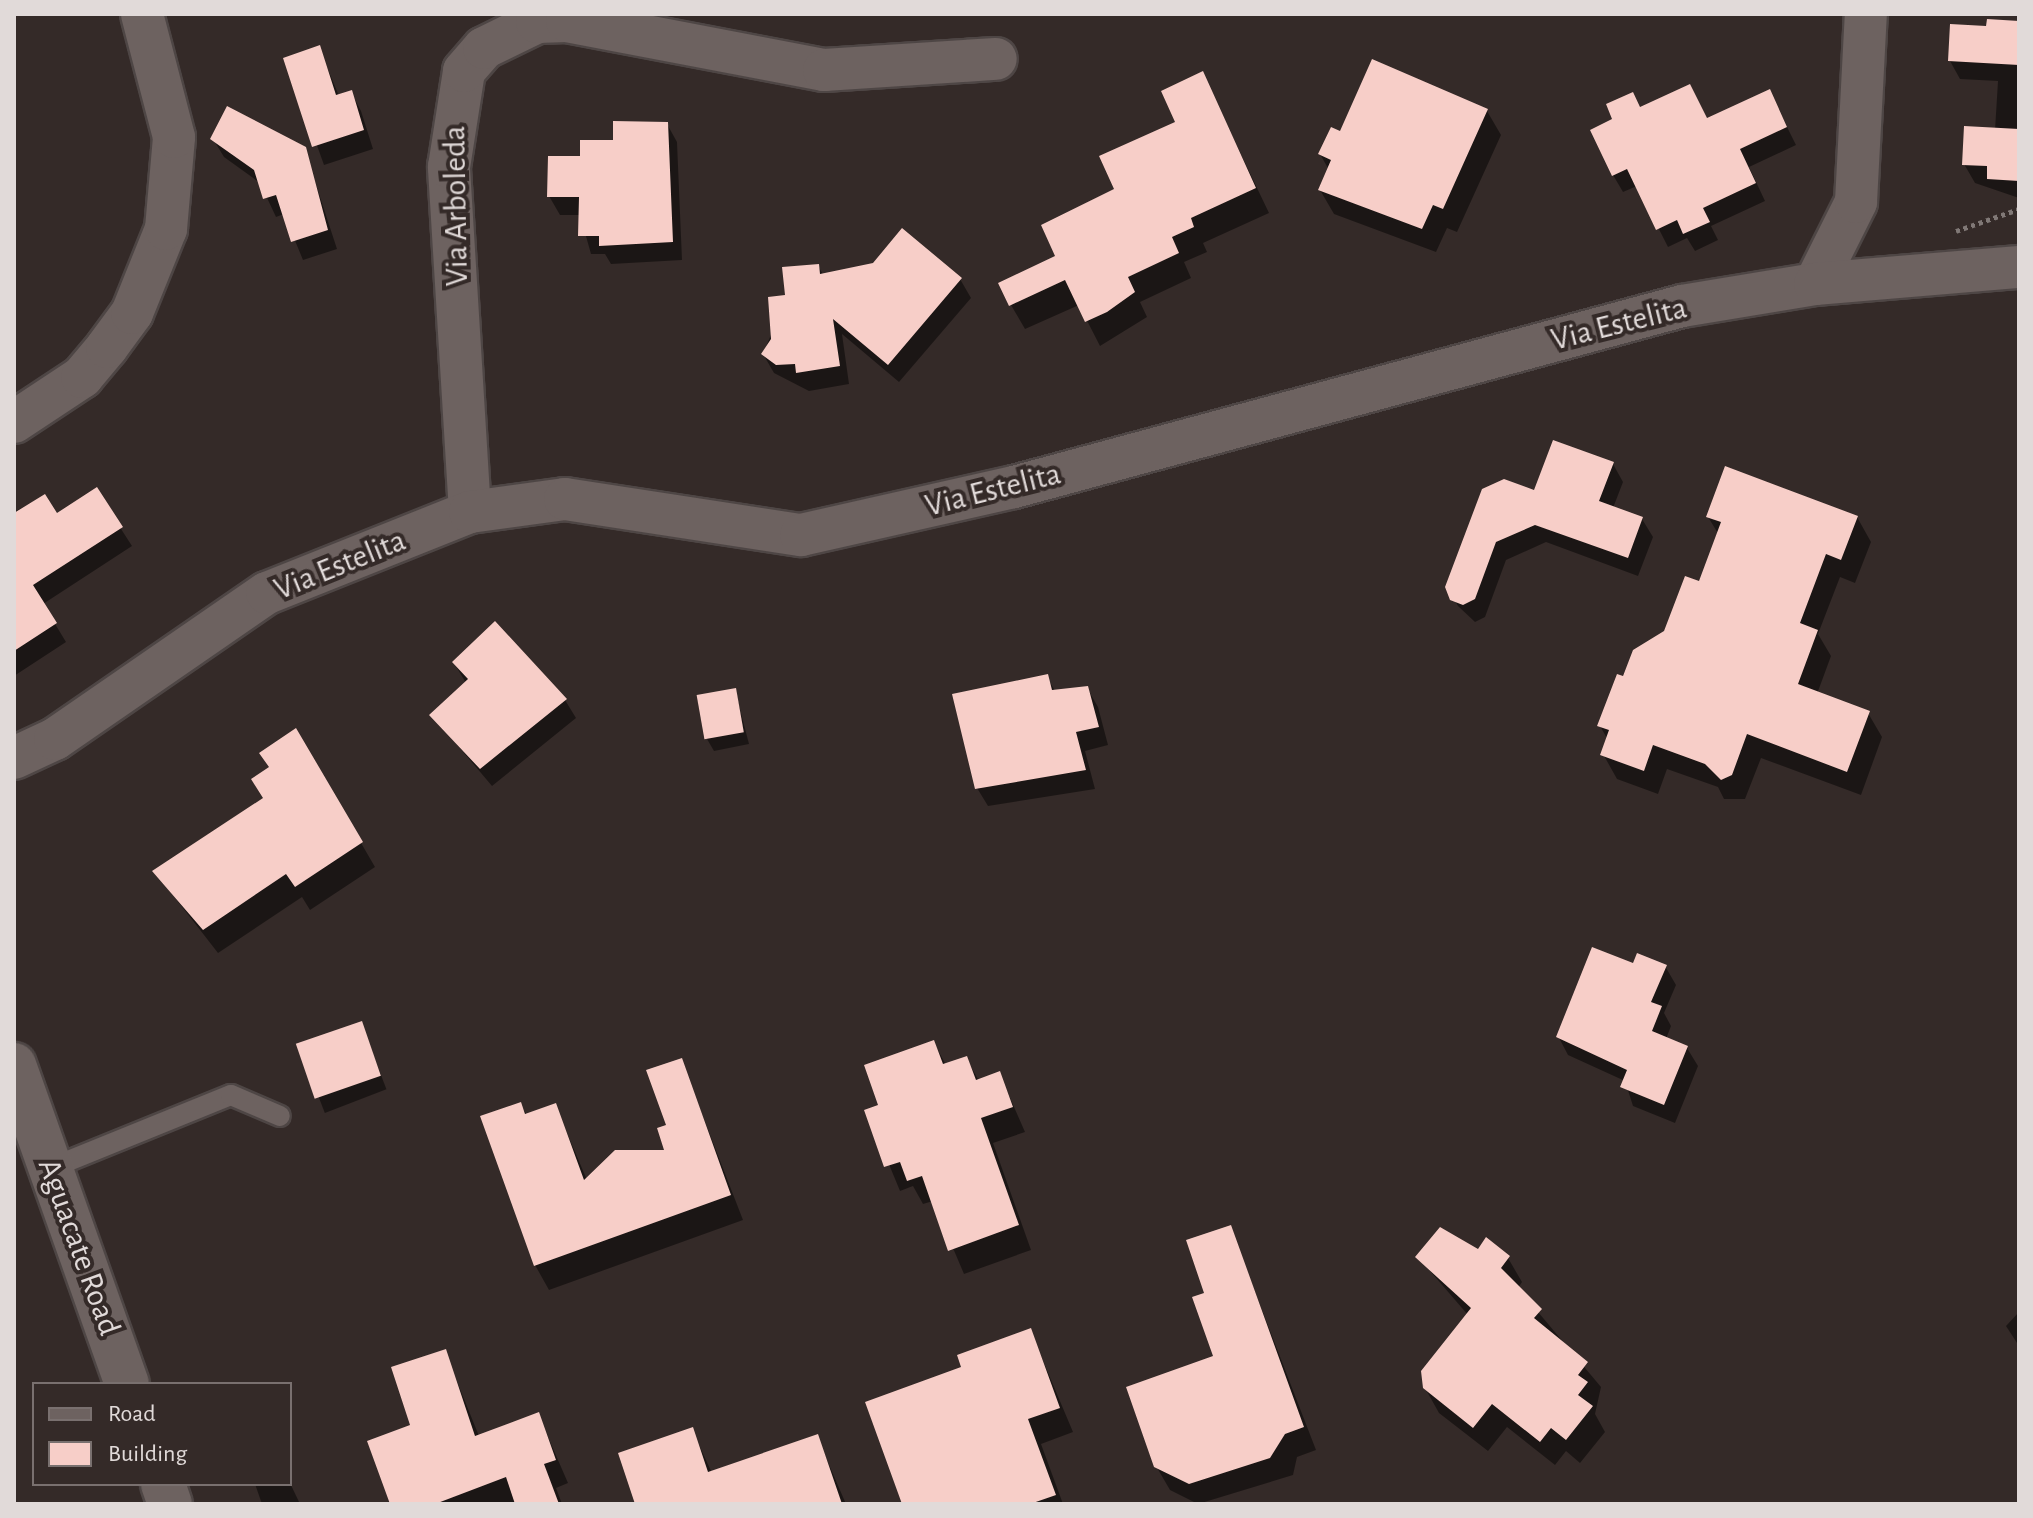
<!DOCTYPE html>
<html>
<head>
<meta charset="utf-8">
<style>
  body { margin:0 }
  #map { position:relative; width:2033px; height:1518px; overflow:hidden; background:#342a28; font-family:"Alegreya Sans",sans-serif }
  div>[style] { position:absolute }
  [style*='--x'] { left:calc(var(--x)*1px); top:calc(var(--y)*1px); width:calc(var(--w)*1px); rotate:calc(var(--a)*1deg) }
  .shadow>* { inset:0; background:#0007; transform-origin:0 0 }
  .building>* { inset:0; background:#f7cec8; transform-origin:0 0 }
  .path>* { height:5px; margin-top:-2.5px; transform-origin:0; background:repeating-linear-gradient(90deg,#807876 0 4px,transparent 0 8px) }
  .roads { filter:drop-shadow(2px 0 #4e4645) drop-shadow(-2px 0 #4e4645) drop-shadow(0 2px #4e4645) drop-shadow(0 -2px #4e4645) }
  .service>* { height:20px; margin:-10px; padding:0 10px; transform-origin:10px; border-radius:10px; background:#6d6260 }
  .minor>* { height:42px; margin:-21px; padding:0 21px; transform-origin:21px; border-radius:21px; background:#6d6260 }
  .tertiary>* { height:44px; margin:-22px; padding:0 22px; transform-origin:22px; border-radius:22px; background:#6d6260 }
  span { translate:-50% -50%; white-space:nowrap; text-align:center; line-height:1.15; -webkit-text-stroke:8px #342a28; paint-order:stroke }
  .street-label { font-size:32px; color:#e1dad9 }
  .frame { position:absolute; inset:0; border:16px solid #e1dad9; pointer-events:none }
  .legend { position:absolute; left:32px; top:1382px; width:260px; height:104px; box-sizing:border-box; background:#342a28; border:2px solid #79706f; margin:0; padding:10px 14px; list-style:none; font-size:24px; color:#e1dad9 }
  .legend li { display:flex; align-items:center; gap:16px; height:40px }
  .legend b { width:40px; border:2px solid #79706f }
</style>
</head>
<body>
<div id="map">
  <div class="shadow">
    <div style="clip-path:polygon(1952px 26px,2019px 26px,2019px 198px,1975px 183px,1964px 164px,1995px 130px,1998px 81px,1960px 79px,1950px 61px)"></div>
    <div style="clip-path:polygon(319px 48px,339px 96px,351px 92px,361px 111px,373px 149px,324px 165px,286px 59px)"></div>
    <div style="clip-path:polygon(1202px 73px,1269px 213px,1203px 243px,1207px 252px,1184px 262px,1191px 278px,1140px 302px,1147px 317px,1100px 346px,1079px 305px,1025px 329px,1011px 305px,1177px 123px)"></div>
    <div style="clip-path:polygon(1769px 91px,1796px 145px,1749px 167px,1765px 201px,1711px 226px,1718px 240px,1695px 251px,1687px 238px,1668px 247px,1637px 186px,1623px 192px,1613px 175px,1641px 109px,1707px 120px)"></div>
    <div style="clip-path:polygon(1487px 111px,1501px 135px,1457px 232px,1447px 228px,1436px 252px,1334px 214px,1320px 190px,1329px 170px,1320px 154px,1341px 133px)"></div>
    <div style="clip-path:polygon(667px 124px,677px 142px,682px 260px,611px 264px,605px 254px,591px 254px,580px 215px,560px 215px,549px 196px,582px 158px)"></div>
    <div style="clip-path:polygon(213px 139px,304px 148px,337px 249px,303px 260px,284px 214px,276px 217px,260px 183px,224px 157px)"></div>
    <div style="clip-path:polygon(818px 266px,824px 276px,960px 279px,971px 298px,899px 382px,842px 334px,849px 384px,809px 391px,774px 373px,763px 354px,787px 296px)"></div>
    <div style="clip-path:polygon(1613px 464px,1623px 482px,1613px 508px,1642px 519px,1653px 537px,1638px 576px,1546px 542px,1506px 560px,1485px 617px,1475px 622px,1458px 606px,1447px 587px,1535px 492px)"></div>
    <div style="clip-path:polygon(96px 490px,132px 546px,43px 604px,66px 642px,14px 676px,14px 512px,44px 496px,56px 515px)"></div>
    <div style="clip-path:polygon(1708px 517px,1857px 517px,1871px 542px,1855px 583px,1840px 577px,1818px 634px,1831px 656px,1817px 694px,1868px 713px,1882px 737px,1861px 795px,1761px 758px,1745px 799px,1724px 799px,1718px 787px,1667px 769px,1658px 794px,1617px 779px,1603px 754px,1608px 740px,1600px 726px,1634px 651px,1666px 633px,1700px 584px,1719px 535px)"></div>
    <div style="clip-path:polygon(454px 663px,565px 700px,576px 718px,492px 786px,432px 715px,466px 683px)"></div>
    <div style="clip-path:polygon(1047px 677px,1055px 691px,1087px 688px,1098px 707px,1108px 745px,1085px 751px,1095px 789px,988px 806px,977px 788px)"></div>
    <div style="clip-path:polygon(735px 690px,749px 744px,714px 751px,707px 739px)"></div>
    <div style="clip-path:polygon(296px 731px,375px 867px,310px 910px,302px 897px,218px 953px,155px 872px,265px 799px,270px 768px)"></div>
    <div style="clip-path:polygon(1665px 966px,1676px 985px,1664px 1013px,1671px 1026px,1666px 1039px,1687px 1048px,1698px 1066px,1675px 1123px,1633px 1106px,1625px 1081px,1568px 1055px,1558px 1036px)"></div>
    <div style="left:361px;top:1023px;width:71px;height:66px;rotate:69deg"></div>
    <div style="clip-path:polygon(934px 1043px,946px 1065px,966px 1058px,979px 1081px,999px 1073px,1025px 1132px,993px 1143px,1031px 1250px,964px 1274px,933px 1201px,923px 1204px,913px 1186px,900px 1191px,867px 1111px,880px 1106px)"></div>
    <div style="clip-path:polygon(681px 1060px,743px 1220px,549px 1290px,535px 1265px,520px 1104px,527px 1115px,555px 1105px,587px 1180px,667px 1152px)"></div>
    <div style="clip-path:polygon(1230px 1227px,1316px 1450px,1297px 1457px,1293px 1475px,1198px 1504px,1170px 1490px,1156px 1466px,1215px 1357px,1207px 1294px)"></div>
    <div style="clip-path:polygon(1478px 1251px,1508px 1258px,1522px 1282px,1518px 1288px,1601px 1387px,1595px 1414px,1605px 1432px,1580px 1463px,1566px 1451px,1555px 1465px,1507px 1427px,1488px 1451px,1439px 1413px,1425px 1388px,1468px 1315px,1418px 1257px)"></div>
    <div style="clip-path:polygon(2019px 1312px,2019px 1346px,2006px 1326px)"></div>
    <div style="clip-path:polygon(1030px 1330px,1073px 1432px,1041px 1444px,1063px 1504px,904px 1504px,964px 1368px)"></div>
    <div style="clip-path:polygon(445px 1352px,479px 1436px,538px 1414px,568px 1483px,556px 1488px,562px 1504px,392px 1504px,413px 1426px)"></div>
    <div style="clip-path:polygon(692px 1430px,712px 1473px,817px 1437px,846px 1504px,638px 1504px)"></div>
    <div style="clip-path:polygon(290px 1483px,300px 1504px,262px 1504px,255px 1484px)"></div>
  </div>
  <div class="building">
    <div style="clip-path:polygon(1987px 19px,2019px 21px,2019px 65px,1948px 61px,1950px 24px,1986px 26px)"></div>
    <div style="clip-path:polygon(320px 45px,336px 95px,352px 90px,364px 130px,312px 147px,283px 58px)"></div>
    <div style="clip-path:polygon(1372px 59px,1488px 109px,1443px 209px,1433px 205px,1422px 229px,1318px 190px,1331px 160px,1318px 154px,1331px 127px,1340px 131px)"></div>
    <div style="clip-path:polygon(1203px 71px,1256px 188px,1191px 218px,1194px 227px,1172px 237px,1179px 253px,1128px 277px,1135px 292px,1107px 312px,1085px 322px,1065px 280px,1009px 306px,998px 283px,1055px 256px,1041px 225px,1114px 189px,1099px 156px,1175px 122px,1161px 91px)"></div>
    <div style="clip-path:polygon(1690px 84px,1707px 118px,1770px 89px,1787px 127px,1740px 149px,1756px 183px,1703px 208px,1710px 222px,1683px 234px,1677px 220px,1656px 230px,1627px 169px,1612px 176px,1590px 130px,1612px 119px,1606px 104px,1633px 92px,1640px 107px)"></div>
    <div style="clip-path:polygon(227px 106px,306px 147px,328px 230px,291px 242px,276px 195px,263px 199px,254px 170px,210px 139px)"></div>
    <div style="clip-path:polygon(613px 121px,668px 122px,673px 242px,599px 246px,599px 236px,578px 236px,579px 197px,547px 197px,548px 156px,580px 156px,580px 140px,613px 140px)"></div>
    <div style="clip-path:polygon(1964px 126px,2019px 129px,2019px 181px,1987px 179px,1987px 166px,1962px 165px)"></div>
    <div style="clip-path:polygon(902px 228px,962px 278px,888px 365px,833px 319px,840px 366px,796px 373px,795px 364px,776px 365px,761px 354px,771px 339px,768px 297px,785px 295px,782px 267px,819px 264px,820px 274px,873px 263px)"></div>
    <div style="clip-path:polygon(1553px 440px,1614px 462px,1599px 501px,1643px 517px,1628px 558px,1535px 525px,1496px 542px,1475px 599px,1463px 605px,1450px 600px,1445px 587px,1482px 489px,1504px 479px,1534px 490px)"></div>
    <div style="clip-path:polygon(1725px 466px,1858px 516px,1841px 560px,1826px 554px,1800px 623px,1818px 630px,1798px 684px,1870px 711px,1847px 772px,1747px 734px,1732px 775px,1721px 780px,1705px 764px,1653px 745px,1644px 771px,1600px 755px,1609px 730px,1597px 726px,1617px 674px,1623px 676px,1633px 650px,1664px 631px,1685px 576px,1699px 581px,1721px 522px,1706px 517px)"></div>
    <div style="clip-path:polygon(97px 487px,123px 527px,33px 585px,57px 623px,14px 651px,14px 513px,45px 494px,57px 513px)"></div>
    <div style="clip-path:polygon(495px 621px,567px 699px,480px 769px,429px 715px,468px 679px,452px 662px)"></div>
    <div style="clip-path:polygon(1048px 674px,1052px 690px,1088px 686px,1099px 727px,1076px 732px,1086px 770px,975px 789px,952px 694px)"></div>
    <div style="left:736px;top:688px;width:45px;height:40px;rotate:80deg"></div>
    <div style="clip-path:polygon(296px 728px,363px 842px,295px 887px,286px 874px,203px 930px,152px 871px,263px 798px,251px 779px,269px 767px,259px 753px)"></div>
    <div style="clip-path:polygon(1592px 947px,1633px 963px,1637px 953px,1667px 965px,1651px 1002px,1662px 1006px,1652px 1031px,1688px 1046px,1664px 1105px,1620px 1087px,1627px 1070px,1556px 1037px)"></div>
    <div style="left:362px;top:1021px;width:58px;height:70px;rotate:71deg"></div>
    <div style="clip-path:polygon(934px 1040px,943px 1064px,967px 1056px,976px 1080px,1000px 1071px,1013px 1107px,981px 1118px,1019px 1225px,948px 1251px,922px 1176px,907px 1181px,900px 1162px,884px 1167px,864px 1110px,878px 1105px,864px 1065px)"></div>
    <div style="clip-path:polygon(682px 1058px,731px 1195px,534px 1266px,480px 1116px,521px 1102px,525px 1114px,556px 1103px,584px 1180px,615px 1150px,664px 1150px,657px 1128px,666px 1125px,646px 1070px)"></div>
    <div style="clip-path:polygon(1231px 1225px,1304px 1427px,1285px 1434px,1270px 1458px,1189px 1484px,1154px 1467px,1126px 1387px,1213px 1356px,1192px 1297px,1204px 1293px,1186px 1240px)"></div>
    <div style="clip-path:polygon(1440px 1227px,1478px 1249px,1486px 1237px,1510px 1256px,1501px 1268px,1542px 1309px,1534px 1318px,1588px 1362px,1578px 1375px,1588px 1382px,1578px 1395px,1593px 1406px,1566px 1440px,1551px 1428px,1540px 1442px,1492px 1404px,1473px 1428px,1423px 1388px,1421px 1371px,1471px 1308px,1415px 1257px)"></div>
    <div style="clip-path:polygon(1031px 1328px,1060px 1408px,1028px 1419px,1056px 1495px,1030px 1504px,902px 1504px,865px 1402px,961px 1367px,957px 1355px)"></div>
    <div style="clip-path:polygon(446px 1349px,475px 1436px,539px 1412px,556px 1460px,544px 1464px,559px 1504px,515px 1504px,506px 1477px,435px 1504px,390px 1504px,367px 1441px,410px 1425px,391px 1367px)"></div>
    <div style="clip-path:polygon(693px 1427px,708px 1472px,818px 1434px,842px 1504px,635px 1504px,618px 1453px)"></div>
  </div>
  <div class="path">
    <div style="--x:1956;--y:231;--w:67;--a:-19.2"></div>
  </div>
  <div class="roads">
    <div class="service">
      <div style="--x:51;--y:1168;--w:194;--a:-22.1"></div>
      <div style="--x:231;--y:1095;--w:53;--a:23.2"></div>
    </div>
    <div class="minor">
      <div style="--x:1815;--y:284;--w:92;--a:-63.4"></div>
      <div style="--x:1856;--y:202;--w:188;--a:-87"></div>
      <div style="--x:14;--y:422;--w:82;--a:-33.5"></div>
      <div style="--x:82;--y:377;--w:39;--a:-50"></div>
      <div style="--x:107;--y:347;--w:42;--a:-53.7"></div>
      <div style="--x:132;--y:313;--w:91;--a:-68"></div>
      <div style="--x:166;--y:229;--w:92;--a:-85"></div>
      <div style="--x:174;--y:137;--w:127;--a:-104.6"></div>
      <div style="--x:470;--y:512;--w:346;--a:-93.5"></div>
      <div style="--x:449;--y:167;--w:97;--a:-81.1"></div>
      <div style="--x:464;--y:71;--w:30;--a:-49"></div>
      <div style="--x:484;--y:48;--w:59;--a:-26.1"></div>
      <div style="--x:537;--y:22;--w:30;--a:-2"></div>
      <div style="--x:567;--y:21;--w:262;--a:10.8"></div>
      <div style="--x:824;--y:70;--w:172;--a:-3.7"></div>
      <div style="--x:14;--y:758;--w:45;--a:-24.9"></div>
      <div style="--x:55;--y:739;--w:257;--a:-34.6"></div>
      <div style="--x:267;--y:593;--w:219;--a:-21.8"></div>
      <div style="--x:470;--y:512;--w:96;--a:-7.8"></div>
      <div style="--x:565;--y:499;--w:239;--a:8.7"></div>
      <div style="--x:801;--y:535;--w:218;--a:-12.7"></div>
      <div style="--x:1014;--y:487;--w:692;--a:-15.16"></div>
      <div style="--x:1682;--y:306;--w:135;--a:-9.4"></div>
      <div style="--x:1815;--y:284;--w:205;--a:-4.8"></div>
    </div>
    <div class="tertiary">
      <div style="--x:14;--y:1065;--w:338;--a:70.5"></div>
      <div style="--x:163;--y:1484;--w:21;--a:71"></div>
    </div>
  </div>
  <div class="street-label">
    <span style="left:456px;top:206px;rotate:-91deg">Via Arboleda</span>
    <span style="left:1619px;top:324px;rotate:-14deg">Via Estelita</span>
    <span style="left:993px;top:490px;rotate:-14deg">Via Estelita</span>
    <span style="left:340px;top:565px;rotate:-22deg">Via Estelita</span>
    <span style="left:79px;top:1247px;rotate:70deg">Aguacate Road</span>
  </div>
  <div class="frame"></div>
  <ul class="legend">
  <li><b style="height:10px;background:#6d6260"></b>Road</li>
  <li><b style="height:22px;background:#f7cec8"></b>Building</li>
  </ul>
</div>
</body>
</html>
